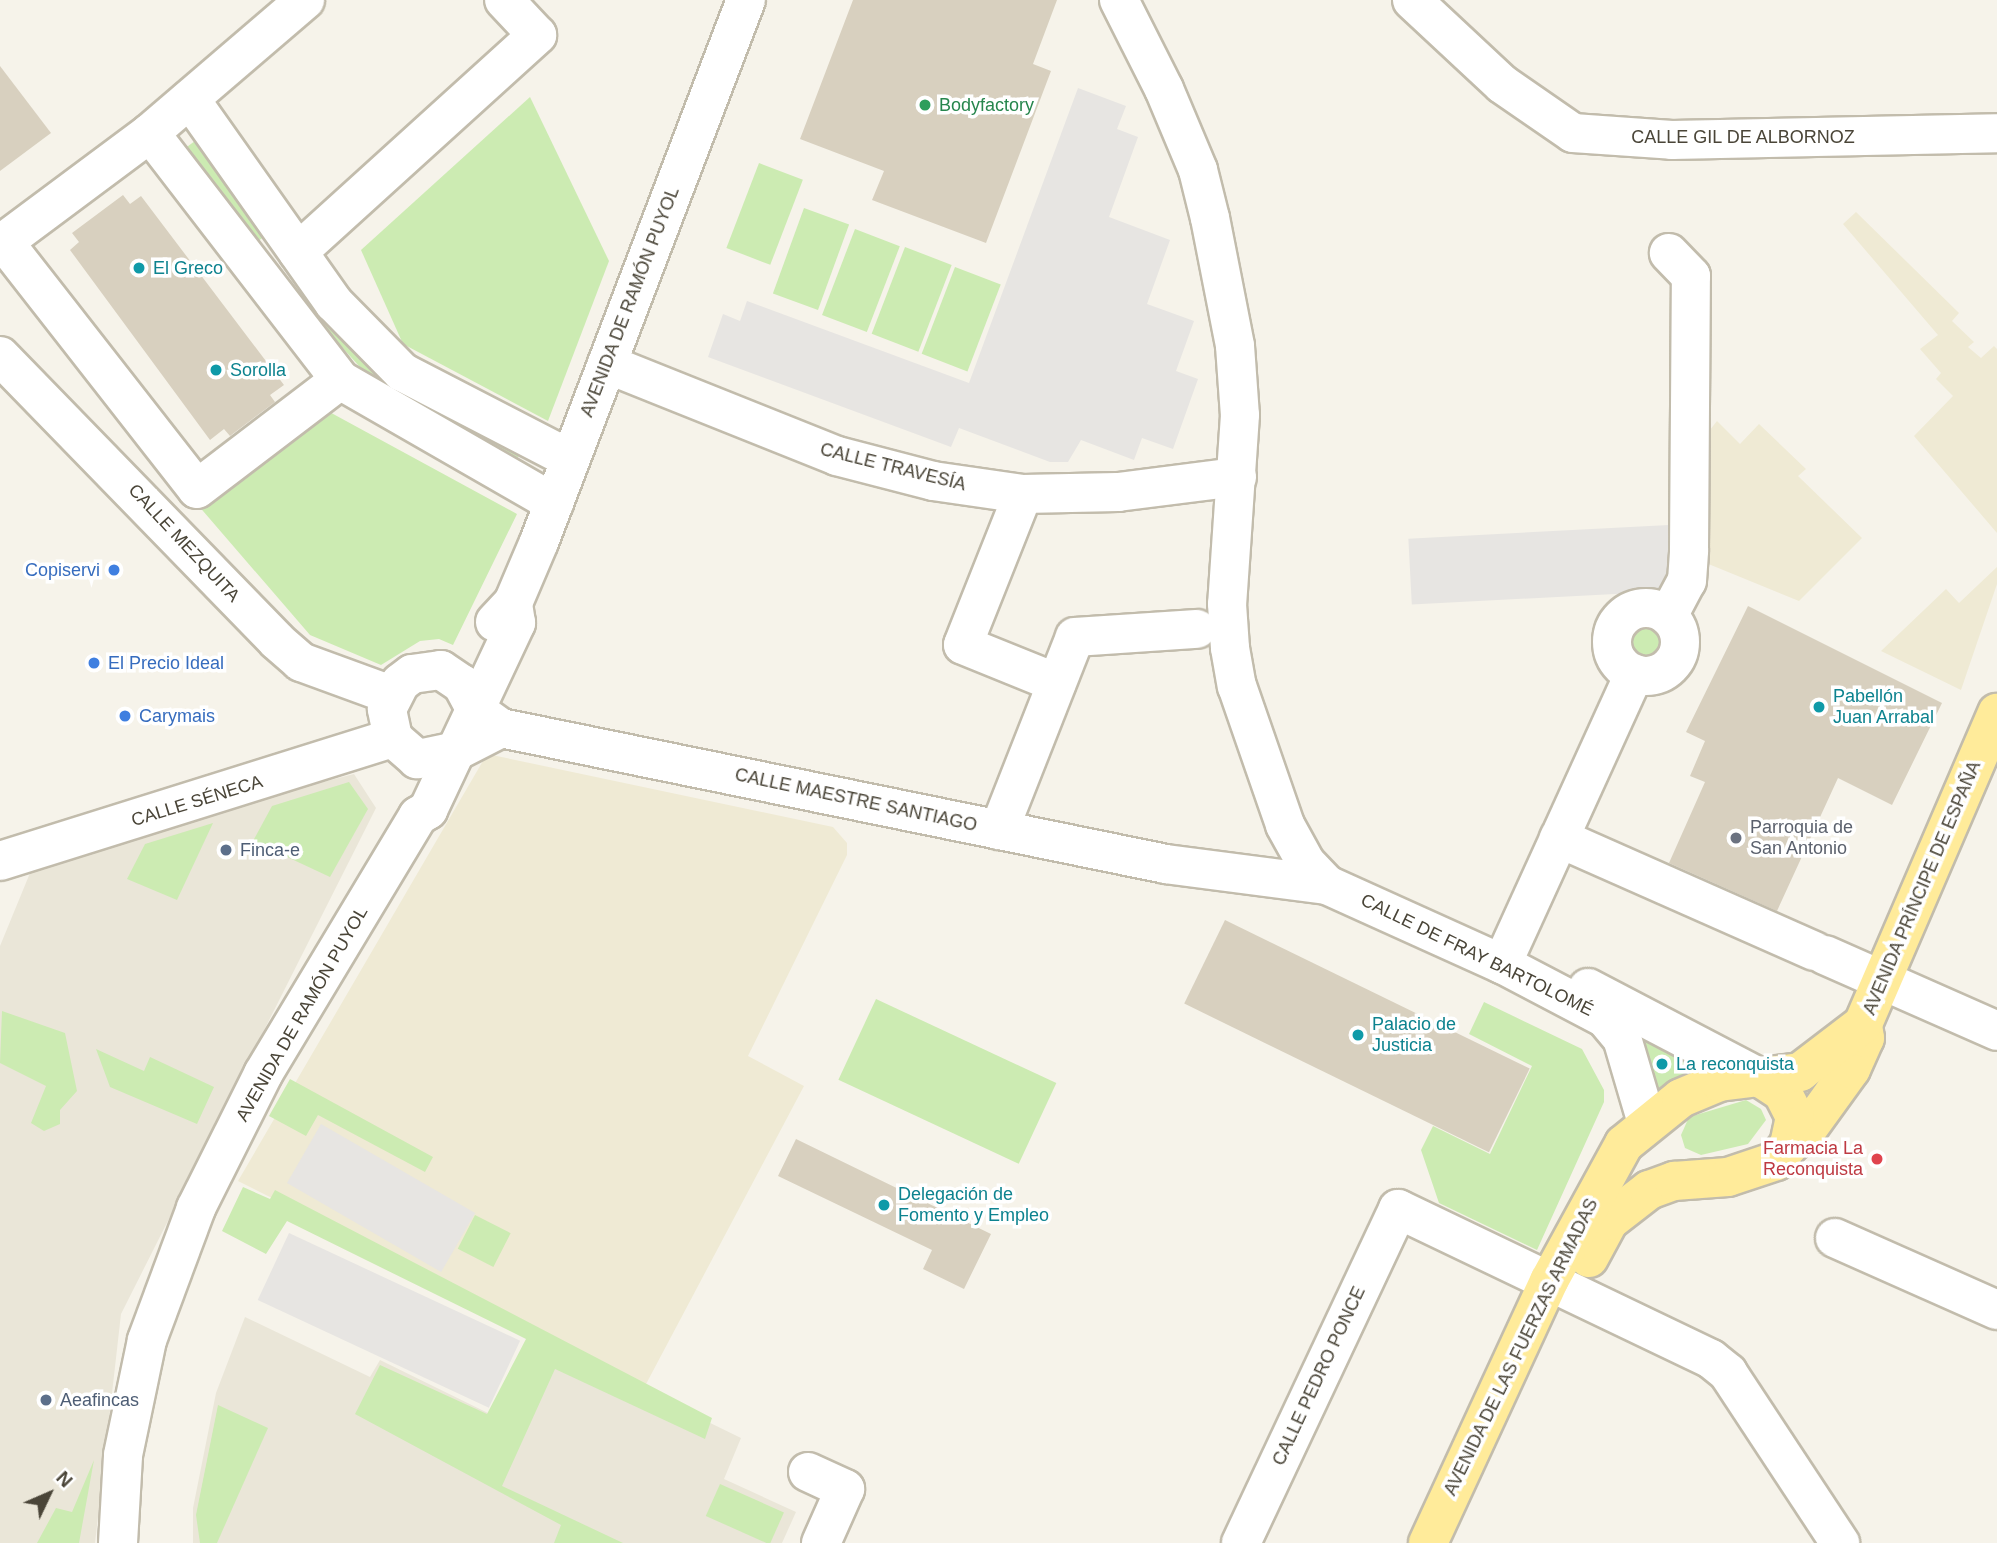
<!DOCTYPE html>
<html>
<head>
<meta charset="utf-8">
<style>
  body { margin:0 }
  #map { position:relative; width:1997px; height:1543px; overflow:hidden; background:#f6f3ea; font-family:Helvetica,sans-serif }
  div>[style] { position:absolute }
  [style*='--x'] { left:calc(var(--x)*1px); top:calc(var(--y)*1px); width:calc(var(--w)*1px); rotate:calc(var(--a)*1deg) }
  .residential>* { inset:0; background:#eae6d8 }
  .education>* { inset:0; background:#efead4 }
  .green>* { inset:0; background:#ccebb2; transform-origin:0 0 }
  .round { border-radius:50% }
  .parking>* { inset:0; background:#e7e5e2; transform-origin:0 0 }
  .building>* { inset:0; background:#d8d0bf; transform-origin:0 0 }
  .roads { filter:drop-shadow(2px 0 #c2bcac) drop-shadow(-2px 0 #c2bcac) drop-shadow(0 2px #c2bcac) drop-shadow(0 -2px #c2bcac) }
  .minor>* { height:38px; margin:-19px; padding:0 19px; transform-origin:19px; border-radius:19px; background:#fff }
  .minor>.ring { margin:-19px; padding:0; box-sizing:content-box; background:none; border:38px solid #fff; border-radius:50% }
  .major>* { height:38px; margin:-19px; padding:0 19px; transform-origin:19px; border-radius:19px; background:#ffeb9a }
  .dots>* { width:19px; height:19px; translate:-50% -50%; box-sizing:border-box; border:4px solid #fff; border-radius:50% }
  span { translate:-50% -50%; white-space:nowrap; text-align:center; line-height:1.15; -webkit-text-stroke:7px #fff; paint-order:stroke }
  .leisure-label { font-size:18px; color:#27864d }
  .left { translate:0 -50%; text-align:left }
  .street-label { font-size:18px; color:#4a4538 }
  .culture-label { font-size:18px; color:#0d838f }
  .shop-label { font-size:18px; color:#366cbe }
  .right { translate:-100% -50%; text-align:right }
  .worship-label { font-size:18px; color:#5b616d }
  .service-label { font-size:18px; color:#4e5e75 }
  .health-label { font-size:18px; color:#be3a42 }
  .north { position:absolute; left:14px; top:1459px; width:70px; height:70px; -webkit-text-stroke:5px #fff; paint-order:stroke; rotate:46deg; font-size:19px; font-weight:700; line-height:28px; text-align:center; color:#4a4538 }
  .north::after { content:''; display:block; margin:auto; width:24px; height:32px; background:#4a4538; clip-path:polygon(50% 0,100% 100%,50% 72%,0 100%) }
</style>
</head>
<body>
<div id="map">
  <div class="residential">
    <div style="clip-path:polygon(354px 774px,376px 808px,121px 1314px,95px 1543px,0 1543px,0 946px,37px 856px)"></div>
    <div style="clip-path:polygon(245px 1317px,370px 1377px,380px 1360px,496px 1417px,536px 1338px,741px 1438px,724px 1479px,796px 1512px,782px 1543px,193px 1543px,193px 1508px,216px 1393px)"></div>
  </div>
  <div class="education">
    <div style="clip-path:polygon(1856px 212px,1959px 313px,1952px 321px,1974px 342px,1968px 347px,1981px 358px,1994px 346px,1997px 349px,1997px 533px,1914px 436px,1953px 396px,1936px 379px,1941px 373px,1920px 349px,1938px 335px,1843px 224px)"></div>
    <div style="clip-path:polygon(1717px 421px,1740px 444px,1759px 424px,1806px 469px,1798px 476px,1862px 538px,1799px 601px,1706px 563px,1706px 435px)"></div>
    <div style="clip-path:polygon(1997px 567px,1997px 584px,1961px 690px,1881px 651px,1946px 589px,1959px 603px)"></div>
    <div style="clip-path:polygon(487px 754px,833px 827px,847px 843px,847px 855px,748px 1056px,804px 1086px,645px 1386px,238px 1181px)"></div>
  </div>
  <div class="green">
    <div style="clip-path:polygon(530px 97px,609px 261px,548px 421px,403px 344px,361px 250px)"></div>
    <div style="left:195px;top:141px;width:118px;height:17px;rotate:54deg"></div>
    <div style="left:759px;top:163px;width:47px;height:91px;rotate:21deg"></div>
    <div style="left:804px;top:208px;width:48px;height:91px;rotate:20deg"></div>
    <div style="left:855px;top:229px;width:48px;height:92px;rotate:21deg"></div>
    <div style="left:905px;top:247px;width:50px;height:93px;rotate:21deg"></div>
    <div style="left:955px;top:267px;width:49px;height:93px;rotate:21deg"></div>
    <div style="clip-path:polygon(313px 294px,522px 452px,511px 466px,387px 397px,302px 303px)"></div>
    <div style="clip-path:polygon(324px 409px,517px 514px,453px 645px,439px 639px,420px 641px,381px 665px,310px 635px,197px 504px)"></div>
    <div class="round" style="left:1622px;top:619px;width:46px;height:46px"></div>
    <div style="clip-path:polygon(349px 782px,368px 809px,330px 877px,253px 841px,272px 806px)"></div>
    <div style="clip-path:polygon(213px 823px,177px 900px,127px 879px,145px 844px)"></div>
    <div style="left:876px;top:999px;width:199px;height:89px;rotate:25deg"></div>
    <div style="clip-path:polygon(1484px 1002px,1582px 1049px,1604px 1090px,1604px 1102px,1537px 1250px,1439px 1203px,1421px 1150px,1433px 1126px,1490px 1154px,1532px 1066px,1469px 1034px)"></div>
    <div style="clip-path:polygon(2px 1011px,65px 1033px,77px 1091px,60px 1110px,60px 1124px,44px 1131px,31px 1123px,46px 1086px,0 1063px)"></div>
    <div style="clip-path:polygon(1641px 1027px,1703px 1070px,1663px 1089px,1649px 1085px,1634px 1029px)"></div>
    <div style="clip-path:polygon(96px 1049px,144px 1071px,150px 1057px,214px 1087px,197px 1124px,110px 1087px)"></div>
    <div style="clip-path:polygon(290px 1079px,433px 1157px,425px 1172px,318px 1115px,306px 1136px,269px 1116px)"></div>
    <div style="clip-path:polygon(1746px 1100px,1761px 1109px,1766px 1120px,1748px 1144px,1701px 1155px,1685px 1148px,1681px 1135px,1689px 1117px)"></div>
    <div style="clip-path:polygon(243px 1187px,270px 1199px,275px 1190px,712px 1418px,705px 1439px,555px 1369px,502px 1486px,623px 1543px,554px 1543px,561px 1525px,355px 1414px,380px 1365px,487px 1414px,526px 1339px,287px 1221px,266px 1254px,222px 1231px)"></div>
    <div style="left:475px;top:1215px;width:40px;height:38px;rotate:27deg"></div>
    <div style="clip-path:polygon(218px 1405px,268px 1428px,217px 1543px,200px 1543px,196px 1515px)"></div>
    <div style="clip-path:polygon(94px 1460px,79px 1543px,37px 1543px,56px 1508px,72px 1512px)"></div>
    <div style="left:720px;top:1484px;width:70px;height:35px;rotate:24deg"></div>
  </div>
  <div class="parking">
    <div style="clip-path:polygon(1078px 88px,1126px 106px,1117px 129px,1138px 137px,1109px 217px,1170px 240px,1147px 304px,1194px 321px,1176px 371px,1198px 379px,1173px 449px,1142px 438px,1134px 460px,1081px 440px,1068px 462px,1050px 462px,959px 428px,951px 447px,708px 357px,723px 314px,740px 321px,747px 301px,969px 383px)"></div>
    <div style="left:1669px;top:525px;width:66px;height:261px;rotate:87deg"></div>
    <div style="left:321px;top:1124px;width:178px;height:68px;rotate:30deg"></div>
    <div style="left:289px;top:1233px;width:255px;height:74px;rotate:25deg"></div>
  </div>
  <div class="building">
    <div style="clip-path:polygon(853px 0,1057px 0,1033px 64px,1051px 71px,986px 243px,872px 200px,884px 171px,800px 139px)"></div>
    <div style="clip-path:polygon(0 66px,51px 133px,0 171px)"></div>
    <div style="clip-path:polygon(123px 195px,130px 204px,141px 196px,284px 385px,270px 395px,275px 402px,230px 436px,224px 429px,210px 440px,70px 250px,79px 242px,72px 233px)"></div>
    <div style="clip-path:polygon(1748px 606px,1942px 703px,1892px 805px,1838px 778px,1777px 911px,1669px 863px,1705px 782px,1690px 776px,1705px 741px,1686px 732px)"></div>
    <div style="left:1225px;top:920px;width:339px;height:93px;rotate:26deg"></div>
    <div style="clip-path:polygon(796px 1139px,991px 1234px,964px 1289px,923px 1269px,932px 1250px,778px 1176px)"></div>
  </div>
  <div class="roads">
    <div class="minor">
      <div style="--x:305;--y:0;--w:204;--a:139.4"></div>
      <div style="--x:150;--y:133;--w:182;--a:143.3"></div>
      <div style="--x:4;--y:242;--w:313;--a:52"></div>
      <div style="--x:197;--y:489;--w:180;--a:-37.3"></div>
      <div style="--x:1119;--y:0;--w:100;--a:63.2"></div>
      <div style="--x:1164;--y:89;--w:88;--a:67.2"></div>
      <div style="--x:1198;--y:170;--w:49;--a:76"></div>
      <div style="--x:1210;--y:218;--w:130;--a:78.9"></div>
      <div style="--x:1235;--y:346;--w:69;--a:85.9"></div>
      <div style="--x:1240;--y:415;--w:189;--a:93.9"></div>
      <div style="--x:1227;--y:604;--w:44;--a:86.1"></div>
      <div style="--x:1230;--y:648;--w:39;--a:80"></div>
      <div style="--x:1237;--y:686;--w:147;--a:70.9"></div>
      <div style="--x:1285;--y:825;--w:43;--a:61.1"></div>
      <div style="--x:1306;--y:863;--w:30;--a:46"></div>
      <div style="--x:1327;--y:885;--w:192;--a:24.3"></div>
      <div style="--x:1502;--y:964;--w:116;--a:27.7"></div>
      <div style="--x:1605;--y:1018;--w:26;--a:50"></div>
      <div style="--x:1622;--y:1038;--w:89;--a:73.6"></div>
      <div style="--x:1412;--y:0;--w:123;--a:43"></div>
      <div style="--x:1502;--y:84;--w:86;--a:34.6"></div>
      <div style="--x:1573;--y:133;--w:99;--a:4"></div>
      <div style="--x:1672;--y:140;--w:325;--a:-1.2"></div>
      <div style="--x:190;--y:99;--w:250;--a:54.8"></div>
      <div style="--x:334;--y:303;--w:97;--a:45.4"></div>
      <div style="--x:402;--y:372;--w:189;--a:27.4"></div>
      <div style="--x:150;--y:133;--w:312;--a:52.4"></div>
      <div style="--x:340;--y:380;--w:247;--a:29.9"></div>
      <div style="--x:298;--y:252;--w:323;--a:-42.2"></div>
      <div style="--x:537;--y:35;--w:48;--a:-133.3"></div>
      <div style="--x:0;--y:356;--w:397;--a:45.8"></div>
      <div style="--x:277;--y:641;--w:32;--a:41"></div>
      <div style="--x:301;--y:662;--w:96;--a:20.1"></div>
      <div style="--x:607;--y:364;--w:248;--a:21.8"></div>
      <div style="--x:837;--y:456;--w:99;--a:14.6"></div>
      <div style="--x:933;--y:481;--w:91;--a:8.2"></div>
      <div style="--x:1023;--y:494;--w:95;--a:-1.2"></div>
      <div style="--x:1118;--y:492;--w:120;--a:-7.2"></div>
      <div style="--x:1023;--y:494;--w:162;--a:111.7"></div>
      <div style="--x:963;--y:645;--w:101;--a:22"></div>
      <div class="ring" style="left:1612px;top:608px;width:30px;height:30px"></div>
      <div style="--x:1668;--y:616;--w:40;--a:-62"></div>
      <div style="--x:1687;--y:581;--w:31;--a:-86"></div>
      <div style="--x:1689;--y:550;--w:274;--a:-89.6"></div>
      <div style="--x:1691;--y:276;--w:32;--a:-134"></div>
      <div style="--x:495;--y:622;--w:26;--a:-47"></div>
      <div style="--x:513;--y:603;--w:66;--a:-66.9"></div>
      <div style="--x:539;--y:542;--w:580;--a:-69.1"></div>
      <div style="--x:501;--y:728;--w:51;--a:152.9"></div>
      <div style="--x:456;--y:751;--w:40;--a:168"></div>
      <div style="--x:417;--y:759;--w:32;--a:-139"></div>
      <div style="--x:393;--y:738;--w:30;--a:-102"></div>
      <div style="--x:387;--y:709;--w:29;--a:-63"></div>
      <div style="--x:400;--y:683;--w:15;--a:-37"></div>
      <div style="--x:412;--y:674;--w:29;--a:-8"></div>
      <div style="--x:441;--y:670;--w:25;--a:34"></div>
      <div style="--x:462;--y:684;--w:30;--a:62"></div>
      <div style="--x:476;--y:710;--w:31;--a:36"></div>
      <div style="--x:501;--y:728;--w:679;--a:11.56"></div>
      <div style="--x:1166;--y:864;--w:162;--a:7.4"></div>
      <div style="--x:999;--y:830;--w:207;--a:-68.5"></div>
      <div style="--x:1075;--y:637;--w:122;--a:-3.8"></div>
      <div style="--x:1559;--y:838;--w:279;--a:23.9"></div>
      <div style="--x:0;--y:861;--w:412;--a:-17.4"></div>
      <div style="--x:1825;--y:955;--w:188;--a:23.8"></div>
      <div style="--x:1502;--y:964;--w:319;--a:-65.5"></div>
      <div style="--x:1588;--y:988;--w:196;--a:27.6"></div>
      <div style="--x:1835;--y:1238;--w:177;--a:24"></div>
      <div style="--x:808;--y:1472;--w:41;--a:24.7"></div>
      <div style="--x:845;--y:1489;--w:59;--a:114"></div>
      <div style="--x:118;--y:1543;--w:88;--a:-86.7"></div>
      <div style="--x:123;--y:1455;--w:117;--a:-78.2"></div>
      <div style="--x:147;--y:1340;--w:141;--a:-69.6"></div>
      <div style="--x:196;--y:1208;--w:150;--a:-63.4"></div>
      <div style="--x:263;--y:1074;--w:301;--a:-59"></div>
      <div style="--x:418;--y:816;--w:12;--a:-31"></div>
      <div style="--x:428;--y:810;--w:207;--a:-64.8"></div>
      <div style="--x:516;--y:623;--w:20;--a:-99"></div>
      <div style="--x:1241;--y:1543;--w:369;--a:-64.8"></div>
      <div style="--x:1398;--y:1209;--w:347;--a:25.6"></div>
      <div style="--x:1711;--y:1359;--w:22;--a:39"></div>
      <div style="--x:1728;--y:1373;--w:204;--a:56.6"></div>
    </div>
    <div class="major">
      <div style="--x:1863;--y:1024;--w:339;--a:-66.7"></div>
      <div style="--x:1789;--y:1145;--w:23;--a:-40"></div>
      <div style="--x:1807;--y:1130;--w:75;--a:-54.2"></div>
      <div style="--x:1851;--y:1069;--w:34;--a:-66"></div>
      <div style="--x:1865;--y:1038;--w:12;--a:-99"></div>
      <div style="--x:1589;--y:1258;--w:42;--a:-61.6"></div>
      <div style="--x:1609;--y:1221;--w:51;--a:-37.8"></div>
      <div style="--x:1649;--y:1190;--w:27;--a:-20"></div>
      <div style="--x:1674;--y:1181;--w:54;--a:-4.2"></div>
      <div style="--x:1728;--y:1177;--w:51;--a:-18.4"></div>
      <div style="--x:1776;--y:1161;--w:21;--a:-51"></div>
      <div style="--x:1789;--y:1145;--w:29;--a:-78"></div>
      <div style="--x:1795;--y:1117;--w:28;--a:-117"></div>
      <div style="--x:1782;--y:1092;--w:24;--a:-147"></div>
      <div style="--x:1428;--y:1543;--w:289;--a:-65.2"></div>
      <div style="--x:1549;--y:1281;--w:156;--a:-61.3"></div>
      <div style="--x:1624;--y:1144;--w:73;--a:-38.9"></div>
      <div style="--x:1681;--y:1098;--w:41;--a:-22.8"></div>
      <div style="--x:1719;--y:1082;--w:82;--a:-7"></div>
      <div style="--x:1800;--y:1072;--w:79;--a:-37.3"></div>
    </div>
  </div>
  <div class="dots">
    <div style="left:925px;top:105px;background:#2e9e5b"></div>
    <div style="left:139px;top:268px;background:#0f9aa8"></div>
    <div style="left:216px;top:370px;background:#0f9aa8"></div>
    <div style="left:114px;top:570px;background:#3f7fe0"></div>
    <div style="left:94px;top:663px;background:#3f7fe0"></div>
    <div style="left:1819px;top:707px;background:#0f9aa8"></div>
    <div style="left:125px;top:716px;background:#3f7fe0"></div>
    <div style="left:1736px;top:838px;background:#6b7280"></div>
    <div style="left:226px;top:850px;background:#5c6f8a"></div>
    <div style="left:1358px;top:1035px;background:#0f9aa8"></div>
    <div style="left:1662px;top:1064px;background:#0f9aa8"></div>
    <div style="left:1877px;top:1159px;background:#e0444e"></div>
    <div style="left:884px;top:1205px;background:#0f9aa8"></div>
    <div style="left:46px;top:1400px;background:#5c6f8a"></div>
  </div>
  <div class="leisure-label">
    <span class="left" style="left:939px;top:105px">Bodyfactory</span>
  </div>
  <div class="street-label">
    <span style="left:1743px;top:137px">CALLE GIL DE ALBORNOZ</span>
    <span style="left:630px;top:302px;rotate:-69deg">AVENIDA DE RAMÓN PUYOL</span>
    <span style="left:893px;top:467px;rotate:14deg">CALLE TRAVESÍA</span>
    <span style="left:184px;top:543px;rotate:47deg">CALLE MEZQUITA</span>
    <span style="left:856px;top:800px;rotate:12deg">CALLE MAESTRE SANTIAGO</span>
    <span style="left:197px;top:801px;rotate:-17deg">CALLE SÉNECA</span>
    <span style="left:1922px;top:888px;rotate:-67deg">AVENIDA PRÍNCIPE DE ESPAÑA</span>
    <span style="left:1477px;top:955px;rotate:26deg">CALLE DE FRAY BARTOLOMÉ</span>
    <span style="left:302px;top:1014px;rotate:-60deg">AVENIDA DE RAMÓN PUYOL</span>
    <span style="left:1521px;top:1347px;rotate:-64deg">AVENIDA DE LAS FUERZAS ARMADAS</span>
    <span style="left:1319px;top:1376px;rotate:-65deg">CALLE PEDRO PONCE</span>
  </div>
  <div class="culture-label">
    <span class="left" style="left:153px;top:268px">El Greco</span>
    <span class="left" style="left:230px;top:370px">Sorolla</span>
    <span class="left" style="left:1833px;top:707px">Pabellón<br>Juan Arrabal</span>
    <span class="left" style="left:1372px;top:1035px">Palacio de<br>Justicia</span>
    <span class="left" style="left:1676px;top:1064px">La reconquista</span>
    <span class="left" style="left:898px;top:1205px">Delegación de<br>Fomento y Empleo</span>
  </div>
  <div class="shop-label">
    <span class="right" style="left:100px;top:570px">Copiservi</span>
    <span class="left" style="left:108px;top:663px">El Precio Ideal</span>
    <span class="left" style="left:139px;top:716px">Carymais</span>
  </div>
  <div class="worship-label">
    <span class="left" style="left:1750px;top:838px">Parroquia de<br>San Antonio</span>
  </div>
  <div class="service-label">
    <span class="left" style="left:240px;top:850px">Finca-e</span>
    <span class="left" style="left:60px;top:1400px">Aeafincas</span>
  </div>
  <div class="health-label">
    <span class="right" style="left:1863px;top:1159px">Farmacia La<br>Reconquista</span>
  </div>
  <div class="north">N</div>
</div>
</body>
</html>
